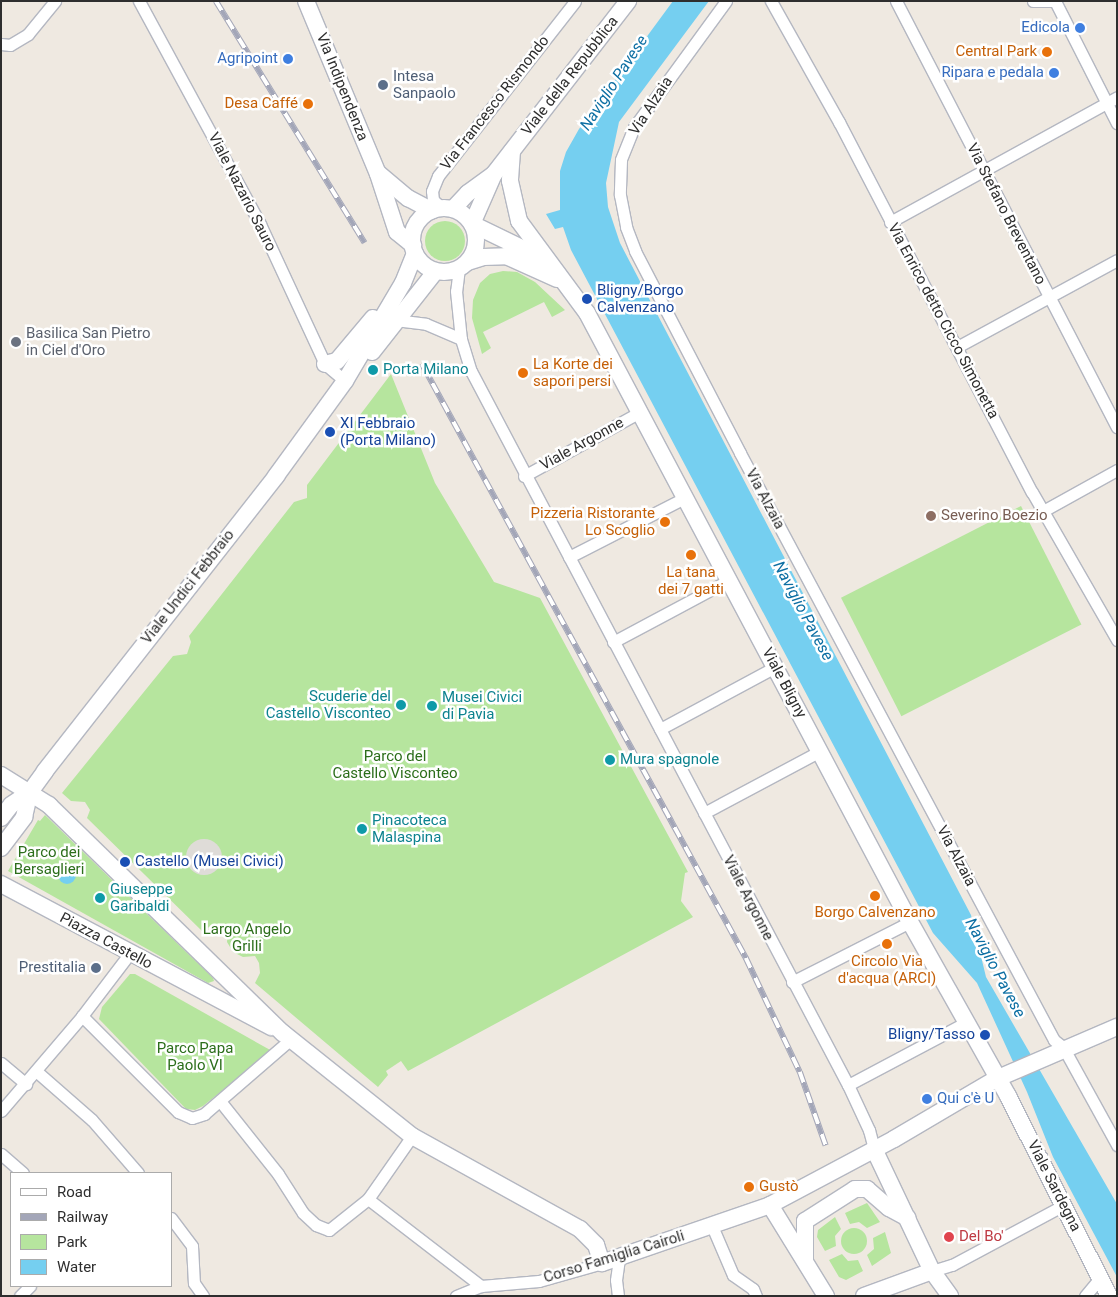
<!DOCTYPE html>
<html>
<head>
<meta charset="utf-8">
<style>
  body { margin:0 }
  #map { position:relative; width:1118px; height:1297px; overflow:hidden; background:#efe9e1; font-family:Roboto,sans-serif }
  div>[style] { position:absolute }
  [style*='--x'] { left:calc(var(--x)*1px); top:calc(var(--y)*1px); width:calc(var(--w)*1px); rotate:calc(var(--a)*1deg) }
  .green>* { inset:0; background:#b6e59e; transform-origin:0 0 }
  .round { border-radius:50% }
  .plaza>* { inset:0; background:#dfdcd8 }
  .water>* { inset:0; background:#75cff0 }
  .roads { filter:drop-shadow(1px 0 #b4b7c1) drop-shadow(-1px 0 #b4b7c1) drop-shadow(0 1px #b4b7c1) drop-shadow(0 -1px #b4b7c1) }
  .street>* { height:11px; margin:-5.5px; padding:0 5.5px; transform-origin:5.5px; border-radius:5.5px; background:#fff }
  .secondary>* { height:16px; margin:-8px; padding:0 8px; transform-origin:8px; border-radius:8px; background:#fff }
  .secondary>.ring { margin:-8px; padding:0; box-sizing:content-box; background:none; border:16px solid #fff; border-radius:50% }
  .rail>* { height:5.5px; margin-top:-2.75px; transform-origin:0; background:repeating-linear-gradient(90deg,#fff 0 11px,#a3a6b8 0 22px); box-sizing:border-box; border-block:1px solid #a3a6b8 }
  .dots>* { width:14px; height:14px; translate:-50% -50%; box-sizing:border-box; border:2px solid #fff; border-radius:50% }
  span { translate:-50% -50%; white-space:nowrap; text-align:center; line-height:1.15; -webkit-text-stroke:5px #fff; paint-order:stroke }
  .shop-label { font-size:15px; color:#366cbe }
  .right { translate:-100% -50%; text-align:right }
  .left { translate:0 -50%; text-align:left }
  .food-label { font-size:15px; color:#c56008 }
  .service-label { font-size:15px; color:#4e5e75 }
  .street-label { font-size:15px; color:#2e2e2e }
  .transit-label { font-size:15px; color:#164399 }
  .worship-label { font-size:15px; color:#5b616d }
  .culture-label { font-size:15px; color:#0d838f }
  .education-label { font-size:15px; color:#785e54 }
  .park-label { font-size:15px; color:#2c6e1b }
  .health-label { font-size:15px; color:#be3a42 }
  .water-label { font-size:16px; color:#0d6fa3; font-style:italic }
  .frame { position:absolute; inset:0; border:2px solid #2e2e2e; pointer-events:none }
  .legend { position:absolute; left:10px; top:1172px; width:162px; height:115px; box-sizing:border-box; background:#fff; border:1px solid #ababab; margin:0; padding:6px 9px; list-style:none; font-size:15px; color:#2e2e2e }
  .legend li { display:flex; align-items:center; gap:10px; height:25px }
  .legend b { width:25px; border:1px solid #ababab }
</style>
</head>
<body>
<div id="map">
  <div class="green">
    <div class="round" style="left:425px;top:221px;width:40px;height:40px"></div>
    <div style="clip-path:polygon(503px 271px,517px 272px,535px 282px,565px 310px,552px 317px,544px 302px,483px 332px,491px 348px,482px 354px,472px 318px,473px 300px,480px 283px,490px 274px)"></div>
    <div style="clip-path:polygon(391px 374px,435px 483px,494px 582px,540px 598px,688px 872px,685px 873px,681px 901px,693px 917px,408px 1071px,401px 1061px,386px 1071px,388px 1075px,378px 1087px,255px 983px,260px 973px,259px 963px,255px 956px,243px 957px,233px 952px,227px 942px,228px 931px,211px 926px,202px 931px,87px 818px,90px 810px,85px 802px,71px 801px,62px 793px,173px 656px,187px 654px,191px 642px,189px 636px,294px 502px,307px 498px,307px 485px)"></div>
    <div style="left:1021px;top:506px;width:133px;height:202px;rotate:63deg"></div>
    <div style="clip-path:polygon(45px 815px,213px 978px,214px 981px,208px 983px,8px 871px,38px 820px,40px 821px)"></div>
    <div style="clip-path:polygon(130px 974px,135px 974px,272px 1051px,203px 1106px,195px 1110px,186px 1109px,99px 1019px,102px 1007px)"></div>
    <div style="clip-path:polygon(867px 1203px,880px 1222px,867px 1228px,859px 1222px,850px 1224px,845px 1213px)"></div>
    <div style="clip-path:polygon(835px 1217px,841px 1229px,835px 1236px,836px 1246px,825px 1251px,817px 1237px,818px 1230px)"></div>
    <div class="round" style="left:841px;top:1228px;width:26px;height:26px"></div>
    <div style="clip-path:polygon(885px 1232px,891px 1253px,872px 1266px,867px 1255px,874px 1249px,873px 1238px)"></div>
    <div style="clip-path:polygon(842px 1254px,848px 1261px,858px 1260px,863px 1271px,846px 1280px,839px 1277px,829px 1260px)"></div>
  </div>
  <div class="plaza">
    <div class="round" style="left:186px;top:839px;width:36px;height:36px"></div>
  </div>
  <div class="water">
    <div style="clip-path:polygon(673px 1px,709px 1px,619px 122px,606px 183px,608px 207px,620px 243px,971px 915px,986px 977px,1117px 1204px,1117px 1277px,1053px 1157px,1027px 1092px,977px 983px,933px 933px,571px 250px,563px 227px,555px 229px,546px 214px,560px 210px,560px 171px,566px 152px,579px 129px)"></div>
    <div class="round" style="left:58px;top:866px;width:18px;height:18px"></div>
  </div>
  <div class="roads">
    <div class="street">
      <div style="--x:139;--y:1;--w:254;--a:61.5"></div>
      <div style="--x:260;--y:224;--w:154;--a:65.1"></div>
      <div style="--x:325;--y:364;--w:26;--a:40"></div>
      <div style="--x:726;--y:1;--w:156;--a:126.1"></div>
      <div style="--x:634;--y:127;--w:35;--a:112"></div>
      <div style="--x:621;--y:160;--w:35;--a:92"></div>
      <div style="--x:620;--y:195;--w:33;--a:79"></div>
      <div style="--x:626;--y:227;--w:26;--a:69"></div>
      <div style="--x:635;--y:251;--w:228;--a:62.5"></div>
      <div style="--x:740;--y:453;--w:666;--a:61.86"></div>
      <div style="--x:1054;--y:1040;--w:11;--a:38"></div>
      <div style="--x:1063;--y:1047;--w:112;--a:61.1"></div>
      <div style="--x:771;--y:1;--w:139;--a:60.7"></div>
      <div style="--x:839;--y:122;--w:417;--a:62.5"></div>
      <div style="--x:1032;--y:492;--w:171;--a:60.1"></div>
      <div style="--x:896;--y:1;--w:480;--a:62.6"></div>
      <div style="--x:1033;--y:1;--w:20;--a:0"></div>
      <div style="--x:1055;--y:1;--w:137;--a:63.1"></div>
      <div style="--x:1;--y:44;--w:9;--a:6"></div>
      <div style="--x:10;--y:45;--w:21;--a:-31"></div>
      <div style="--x:28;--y:34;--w:43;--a:-50.7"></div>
      <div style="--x:442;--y:208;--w:12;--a:-138"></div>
      <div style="--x:433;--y:200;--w:9;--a:-96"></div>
      <div style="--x:432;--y:191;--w:16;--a:-68"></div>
      <div style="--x:438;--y:176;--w:222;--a:-51.9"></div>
      <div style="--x:890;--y:222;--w:259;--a:-28.8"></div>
      <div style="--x:459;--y:268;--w:23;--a:97"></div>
      <div style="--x:456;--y:291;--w:48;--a:84.1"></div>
      <div style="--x:461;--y:339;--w:34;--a:73"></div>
      <div style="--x:471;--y:371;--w:807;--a:62.17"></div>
      <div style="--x:848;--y:1085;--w:50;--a:65"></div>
      <div style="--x:869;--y:1130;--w:20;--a:75"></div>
      <div style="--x:395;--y:320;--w:31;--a:7"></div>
      <div style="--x:426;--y:324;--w:38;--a:23"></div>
      <div style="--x:957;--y:347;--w:182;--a:-28.5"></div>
      <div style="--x:524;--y:476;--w:132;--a:-28.9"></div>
      <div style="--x:1043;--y:511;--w:85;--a:-29"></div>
      <div style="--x:569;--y:557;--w:131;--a:-27.1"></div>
      <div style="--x:613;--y:642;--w:132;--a:-28.1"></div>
      <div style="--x:660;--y:729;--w:131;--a:-28.3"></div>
      <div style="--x:704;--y:813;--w:132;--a:-28.1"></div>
      <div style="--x:792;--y:982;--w:132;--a:-27"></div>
      <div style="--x:82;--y:1016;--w:136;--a:45"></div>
      <div style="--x:178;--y:1112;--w:15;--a:23"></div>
      <div style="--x:192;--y:1118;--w:13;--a:-18"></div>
      <div style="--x:204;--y:1114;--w:115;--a:-40.8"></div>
      <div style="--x:1;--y:1063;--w:33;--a:40"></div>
      <div style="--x:36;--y:1071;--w:74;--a:41.2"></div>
      <div style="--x:92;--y:1120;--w:70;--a:49"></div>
      <div style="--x:848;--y:1085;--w:132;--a:-27.9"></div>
      <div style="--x:220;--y:1101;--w:93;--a:51.5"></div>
      <div style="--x:278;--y:1174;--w:46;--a:57.3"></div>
      <div style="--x:303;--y:1213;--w:18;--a:43"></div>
      <div style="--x:316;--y:1225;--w:14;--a:21"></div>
      <div style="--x:329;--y:1230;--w:50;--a:-38.5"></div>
      <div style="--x:368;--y:1199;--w:77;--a:-55.1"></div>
      <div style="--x:1;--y:1111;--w:125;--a:-49.5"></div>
      <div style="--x:82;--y:1016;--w:79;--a:-52.7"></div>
      <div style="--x:1;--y:1154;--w:29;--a:41"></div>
      <div style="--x:368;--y:1199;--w:143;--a:37.6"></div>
      <div style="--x:171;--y:1218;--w:35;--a:53"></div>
      <div style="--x:192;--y:1246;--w:37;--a:87"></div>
      <div style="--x:194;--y:1283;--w:16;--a:55"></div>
      <div style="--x:712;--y:1226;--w:53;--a:66.8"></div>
      <div style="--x:733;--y:1275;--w:24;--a:35"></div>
      <div style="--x:753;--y:1289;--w:8;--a:67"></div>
      <div style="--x:932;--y:1271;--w:21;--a:-17"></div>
      <div style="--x:952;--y:1265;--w:127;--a:-28.2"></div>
      <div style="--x:20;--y:1296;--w:14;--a:-45"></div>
      <div style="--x:456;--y:1296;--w:27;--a:-22"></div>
      <div style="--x:481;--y:1286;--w:58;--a:-4.9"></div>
      <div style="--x:539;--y:1281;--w:66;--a:-15.9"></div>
      <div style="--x:618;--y:1296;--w:16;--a:-97"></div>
      <div style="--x:616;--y:1280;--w:22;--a:-82"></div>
      <div style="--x:1085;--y:1296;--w:23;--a:-50"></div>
    </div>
    <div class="secondary">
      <div style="--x:306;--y:1;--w:187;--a:67.4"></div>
      <div style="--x:378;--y:174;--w:61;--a:71.9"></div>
      <div style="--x:397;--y:232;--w:21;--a:39"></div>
      <div style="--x:512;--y:151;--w:30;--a:94"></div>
      <div style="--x:510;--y:181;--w:41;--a:77.3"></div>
      <div style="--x:519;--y:221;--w:114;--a:53.5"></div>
      <div style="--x:587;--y:313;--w:689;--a:62.06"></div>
      <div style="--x:910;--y:922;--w:200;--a:60.6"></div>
      <div style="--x:1008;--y:1096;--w:224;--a:63.2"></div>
      <div style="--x:379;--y:174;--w:38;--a:40"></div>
      <div style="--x:408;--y:198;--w:27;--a:28"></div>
      <div class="ring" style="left:412px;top:208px;width:48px;height:48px"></div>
      <div style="--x:453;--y:209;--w:22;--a:-47"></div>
      <div style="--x:468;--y:193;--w:31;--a:-36"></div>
      <div style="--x:472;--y:224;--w:55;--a:-66.3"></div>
      <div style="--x:494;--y:174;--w:219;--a:-52.2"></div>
      <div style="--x:472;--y:224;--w:78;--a:25.9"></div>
      <div style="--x:468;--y:262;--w:16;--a:-18"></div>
      <div style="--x:483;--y:257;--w:23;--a:-2"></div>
      <div style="--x:506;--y:256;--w:56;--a:24.3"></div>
      <div style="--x:372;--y:352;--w:102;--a:-51.8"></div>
      <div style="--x:325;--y:364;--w:12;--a:-14"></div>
      <div style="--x:337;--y:361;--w:56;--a:-50.1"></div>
      <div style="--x:1;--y:775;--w:57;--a:32"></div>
      <div style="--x:49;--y:805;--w:327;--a:44.3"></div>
      <div style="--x:283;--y:1033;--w:165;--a:38.6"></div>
      <div style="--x:412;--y:1136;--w:192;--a:29"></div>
      <div style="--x:580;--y:1229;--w:23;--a:45"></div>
      <div style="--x:596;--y:1245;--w:19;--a:72"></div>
      <div style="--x:602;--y:1263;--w:178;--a:-19"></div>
      <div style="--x:770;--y:1205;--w:140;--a:-28"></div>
      <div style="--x:894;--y:1139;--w:118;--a:-30.5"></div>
      <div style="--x:996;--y:1079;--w:132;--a:-23.3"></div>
      <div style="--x:1;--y:818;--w:16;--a:-52"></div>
      <div style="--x:11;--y:805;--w:23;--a:-34"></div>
      <div style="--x:1;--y:848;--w:39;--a:-53"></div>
      <div style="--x:24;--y:817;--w:26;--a:-77"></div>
      <div style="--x:30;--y:792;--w:26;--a:-54"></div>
      <div style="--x:45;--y:771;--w:375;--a:-51.9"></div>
      <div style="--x:276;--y:476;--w:117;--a:-54"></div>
      <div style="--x:345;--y:381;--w:114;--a:-59.4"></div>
      <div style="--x:403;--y:283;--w:32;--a:-68"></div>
      <div style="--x:1;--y:884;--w:306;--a:27.9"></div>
      <div style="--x:874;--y:1149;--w:135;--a:64.6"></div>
      <div style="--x:932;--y:1271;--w:31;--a:54"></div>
      <div style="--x:770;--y:1205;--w:107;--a:58.4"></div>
      <div style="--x:805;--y:1260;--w:39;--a:-90"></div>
      <div style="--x:805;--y:1221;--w:59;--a:-32.6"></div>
      <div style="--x:855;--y:1189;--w:12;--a:0"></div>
      <div style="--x:867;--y:1189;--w:29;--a:41"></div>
      <div style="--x:889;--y:1208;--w:21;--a:28"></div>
      <div style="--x:864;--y:1296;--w:72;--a:-20.2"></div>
    </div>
  </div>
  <div class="rail">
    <div style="--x:216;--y:1;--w:284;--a:58.4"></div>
    <div style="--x:422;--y:364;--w:677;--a:61.39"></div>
    <div style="--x:746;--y:958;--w:126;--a:64.7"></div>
    <div style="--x:800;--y:1072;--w:78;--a:70.6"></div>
  </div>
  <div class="dots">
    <div style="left:1080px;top:28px;background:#3f7fe0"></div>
    <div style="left:1047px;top:52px;background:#e8710a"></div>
    <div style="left:288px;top:59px;background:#3f7fe0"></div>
    <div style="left:1054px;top:73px;background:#3f7fe0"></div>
    <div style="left:383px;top:85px;background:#5c6f8a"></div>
    <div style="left:308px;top:104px;background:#e8710a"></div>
    <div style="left:587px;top:299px;background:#1a4fb4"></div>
    <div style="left:16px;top:342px;background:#6b7280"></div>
    <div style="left:373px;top:370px;background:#0f9aa8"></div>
    <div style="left:523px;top:373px;background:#e8710a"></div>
    <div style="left:330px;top:432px;background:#1a4fb4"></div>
    <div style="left:931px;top:516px;background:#8d6e63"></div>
    <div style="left:665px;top:522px;background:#e8710a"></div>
    <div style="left:691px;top:555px;background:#e8710a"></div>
    <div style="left:401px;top:705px;background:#0f9aa8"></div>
    <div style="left:432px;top:706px;background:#0f9aa8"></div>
    <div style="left:610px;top:760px;background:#0f9aa8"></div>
    <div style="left:362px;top:829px;background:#0f9aa8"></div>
    <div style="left:125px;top:862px;background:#1a4fb4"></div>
    <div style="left:875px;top:896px;background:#e8710a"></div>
    <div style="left:100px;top:898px;background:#0f9aa8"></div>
    <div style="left:887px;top:944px;background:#e8710a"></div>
    <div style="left:96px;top:968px;background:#5c6f8a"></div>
    <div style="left:985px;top:1035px;background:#1a4fb4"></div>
    <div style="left:927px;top:1099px;background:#3f7fe0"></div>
    <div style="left:749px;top:1187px;background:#e8710a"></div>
    <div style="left:949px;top:1237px;background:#e0444e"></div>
  </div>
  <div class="shop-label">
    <span class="right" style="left:1070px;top:28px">Edicola</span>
    <span class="right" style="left:278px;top:59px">Agripoint</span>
    <span class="right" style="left:1044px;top:73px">Ripara e pedala</span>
    <span class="left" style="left:937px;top:1099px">Qui c'è U</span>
  </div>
  <div class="food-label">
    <span class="right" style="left:1037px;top:52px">Central Park</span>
    <span class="right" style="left:298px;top:104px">Desa Caffé</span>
    <span class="left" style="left:533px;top:373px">La Korte dei<br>sapori persi</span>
    <span class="right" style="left:655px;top:522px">Pizzeria Ristorante<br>Lo Scoglio</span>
    <span style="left:691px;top:581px">La tana<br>dei 7 gatti</span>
    <span style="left:875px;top:913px">Borgo Calvenzano</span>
    <span style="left:887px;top:970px">Circolo Via<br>d'acqua (ARCI)</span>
    <span class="left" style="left:759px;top:1187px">Gustò</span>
  </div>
  <div class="service-label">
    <span class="left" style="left:393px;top:85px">Intesa<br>Sanpaolo</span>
    <span class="right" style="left:86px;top:968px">Prestitalia</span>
  </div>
  <div class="street-label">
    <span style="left:570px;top:76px;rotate:-52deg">Viale della Repubblica</span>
    <span style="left:342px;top:87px;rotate:68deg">Via Indipendenza</span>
    <span style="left:495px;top:103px;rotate:-52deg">Via Francesco Rismondo</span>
    <span style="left:651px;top:106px;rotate:-57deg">Via Alzaia</span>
    <span style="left:242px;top:192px;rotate:63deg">Viale Nazario Sauro</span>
    <span style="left:1006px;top:214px;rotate:63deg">Via Stefano Breventano</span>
    <span style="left:943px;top:321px;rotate:62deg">Via Enrico detto Cicco Simonetta</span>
    <span style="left:582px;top:444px;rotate:-29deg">Viale Argonne</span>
    <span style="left:765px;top:499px;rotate:62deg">Via Alzaia</span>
    <span style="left:188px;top:587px;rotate:-52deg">Viale Undici Febbraio</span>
    <span style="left:784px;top:683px;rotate:62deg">Viale Bligny</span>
    <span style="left:956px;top:856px;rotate:62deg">Via Alzaia</span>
    <span style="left:748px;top:898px;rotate:63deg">Viale Argonne</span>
    <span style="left:106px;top:941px;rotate:28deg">Piazza Castello</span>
    <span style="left:1054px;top:1186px;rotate:63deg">Viale Sardegna</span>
    <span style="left:614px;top:1257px;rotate:-17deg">Corso Famiglia Cairoli</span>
  </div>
  <div class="transit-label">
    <span class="left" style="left:597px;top:299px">Bligny/Borgo<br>Calvenzano</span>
    <span class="left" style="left:340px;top:432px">XI Febbraio<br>(Porta Milano)</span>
    <span class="left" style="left:135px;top:862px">Castello (Musei Civici)</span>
    <span class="right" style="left:975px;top:1035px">Bligny/Tasso</span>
  </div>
  <div class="worship-label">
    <span class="left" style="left:26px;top:342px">Basilica San Pietro<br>in Ciel d'Oro</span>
  </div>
  <div class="culture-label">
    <span class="left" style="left:383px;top:370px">Porta Milano</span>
    <span class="right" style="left:391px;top:705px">Scuderie del<br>Castello Visconteo</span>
    <span class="left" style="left:442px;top:706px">Musei Civici<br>di Pavia</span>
    <span class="left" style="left:620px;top:760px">Mura spagnole</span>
    <span class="left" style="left:372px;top:829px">Pinacoteca<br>Malaspina</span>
    <span class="left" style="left:110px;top:898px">Giuseppe<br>Garibaldi</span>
  </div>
  <div class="education-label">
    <span class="left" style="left:941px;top:516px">Severino Boezio</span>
  </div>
  <div class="park-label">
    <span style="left:395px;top:765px">Parco del<br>Castello Visconteo</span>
    <span style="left:49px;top:861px">Parco dei<br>Bersaglieri</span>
    <span style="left:247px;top:938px">Largo Angelo<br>Grilli</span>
    <span style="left:195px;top:1057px">Parco Papa<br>Paolo VI</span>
  </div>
  <div class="health-label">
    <span class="left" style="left:959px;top:1237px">Del Bo'</span>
  </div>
  <div class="water-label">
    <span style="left:614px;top:83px;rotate:-57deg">Naviglio Pavese</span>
    <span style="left:803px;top:611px;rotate:62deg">Naviglio Pavese</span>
    <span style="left:995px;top:968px;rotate:62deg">Naviglio Pavese</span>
  </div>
  <div class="frame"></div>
  <ul class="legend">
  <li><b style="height:6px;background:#fff"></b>Road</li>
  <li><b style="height:6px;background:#a3a6b8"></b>Railway</li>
  <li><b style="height:14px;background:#b6e59e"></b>Park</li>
  <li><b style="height:14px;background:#75cff0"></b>Water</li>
  </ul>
</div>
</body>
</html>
